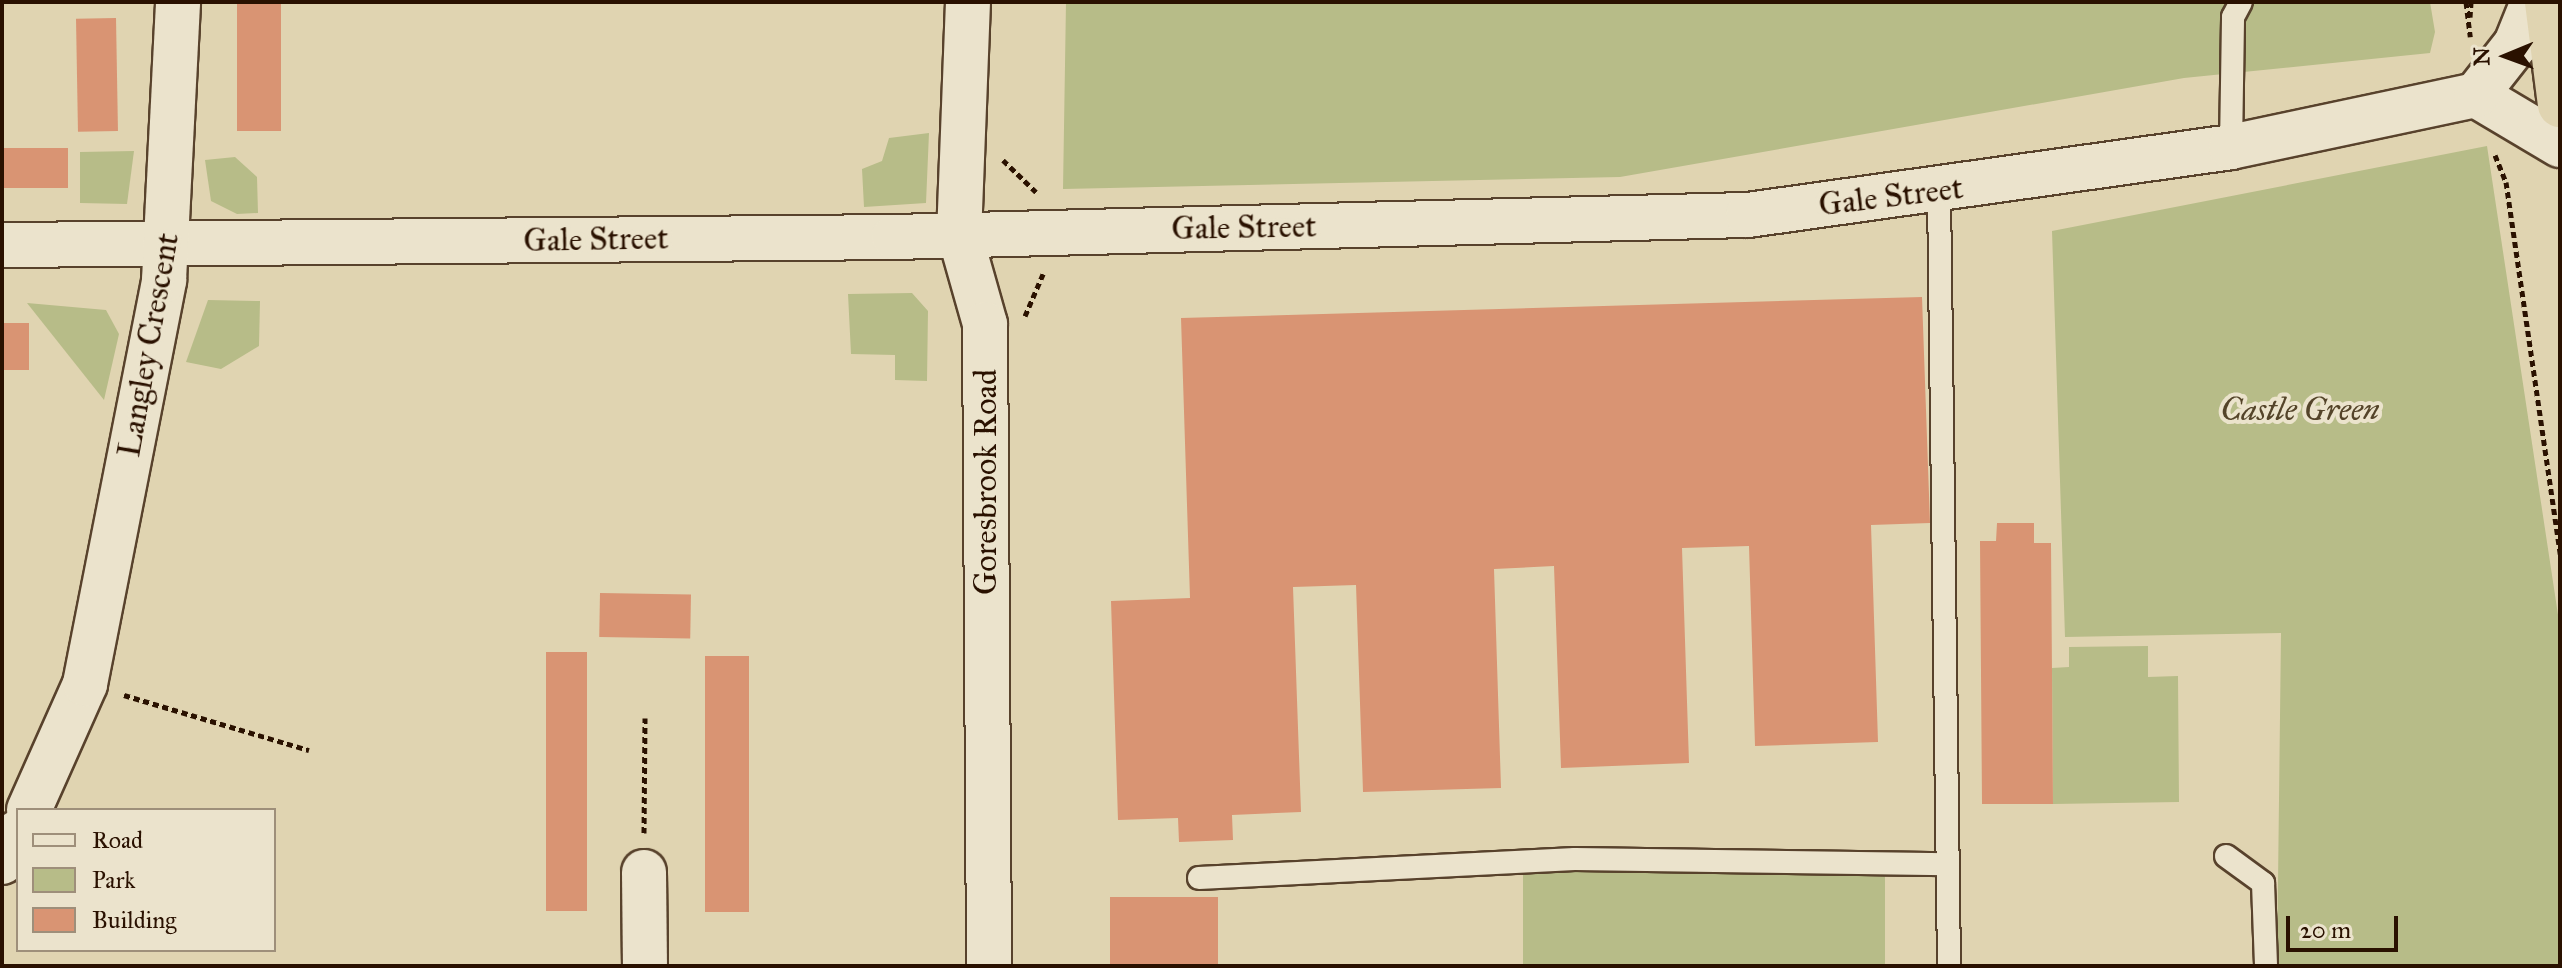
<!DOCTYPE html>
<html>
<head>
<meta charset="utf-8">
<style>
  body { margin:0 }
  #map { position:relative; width:2562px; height:968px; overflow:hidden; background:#e0d4b1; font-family:"IM FELL Great Primer",serif }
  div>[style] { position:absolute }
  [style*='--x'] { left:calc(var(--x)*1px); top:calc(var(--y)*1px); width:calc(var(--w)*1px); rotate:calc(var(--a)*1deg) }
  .green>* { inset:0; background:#b7bc88; transform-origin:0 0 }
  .building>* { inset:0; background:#d99473; transform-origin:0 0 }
  .path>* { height:5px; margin-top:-2.5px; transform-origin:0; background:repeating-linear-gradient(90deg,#2a1100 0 6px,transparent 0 10px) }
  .roads { filter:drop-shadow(2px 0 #58422c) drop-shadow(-2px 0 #58422c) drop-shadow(0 2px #58422c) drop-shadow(0 -2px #58422c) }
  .service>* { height:22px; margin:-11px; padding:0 11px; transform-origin:11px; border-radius:11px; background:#ebe3cc }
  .minor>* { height:44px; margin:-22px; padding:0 22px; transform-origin:22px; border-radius:22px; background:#ebe3cc }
  .trunk>* { height:44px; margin:-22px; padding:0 22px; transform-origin:22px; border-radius:22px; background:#e0d4b1 }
  span { translate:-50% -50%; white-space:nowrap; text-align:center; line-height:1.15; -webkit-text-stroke:8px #ebe3cc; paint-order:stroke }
  .street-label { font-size:32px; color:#2a1100 }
  .park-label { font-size:32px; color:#544429; font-style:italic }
  .frame { position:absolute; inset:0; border:4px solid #2a1100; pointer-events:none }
  .legend { position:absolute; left:16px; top:808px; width:260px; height:144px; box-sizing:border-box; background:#ebe3cc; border:2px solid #9e8f7a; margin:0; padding:10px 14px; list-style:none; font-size:24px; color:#2a1100 }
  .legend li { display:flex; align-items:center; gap:16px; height:40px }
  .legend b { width:40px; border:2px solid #9e8f7a }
  .north { position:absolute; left:2466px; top:16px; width:80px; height:80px; -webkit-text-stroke:6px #ebe3cc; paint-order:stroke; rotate:269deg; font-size:22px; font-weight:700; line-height:32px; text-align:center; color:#2a1100 }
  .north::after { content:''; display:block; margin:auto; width:28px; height:36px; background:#2a1100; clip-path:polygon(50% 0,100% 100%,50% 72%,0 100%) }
  .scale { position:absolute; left:2286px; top:916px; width:112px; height:36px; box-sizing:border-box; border:4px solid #2a1100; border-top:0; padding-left:10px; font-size:24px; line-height:28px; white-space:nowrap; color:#2a1100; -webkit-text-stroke:6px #ebe3cc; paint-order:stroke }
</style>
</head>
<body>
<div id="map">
  <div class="green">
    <div style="clip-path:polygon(1066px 2px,2430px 2px,2435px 32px,2430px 53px,2184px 78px,1620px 177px,1063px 189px)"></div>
    <div style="clip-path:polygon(929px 133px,926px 203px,864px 207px,862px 169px,882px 161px,889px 138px)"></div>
    <div style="clip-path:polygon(2487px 146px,2560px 628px,2560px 966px,2277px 966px,2281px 633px,2065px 637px,2052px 231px)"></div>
    <div style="clip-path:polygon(134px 151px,127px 204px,80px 203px,80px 152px)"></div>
    <div style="clip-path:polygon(235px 157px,257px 177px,258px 213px,237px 214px,211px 201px,205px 160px)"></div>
    <div style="clip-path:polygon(912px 293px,928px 311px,927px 381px,895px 380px,895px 355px,851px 354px,848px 294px)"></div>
    <div style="clip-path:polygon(208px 300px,260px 301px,259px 346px,221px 369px,186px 362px)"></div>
    <div style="clip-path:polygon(27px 303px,106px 310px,119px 334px,104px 400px)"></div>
    <div style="clip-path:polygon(2148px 646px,2148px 677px,2178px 676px,2179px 802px,2053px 804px,2052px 668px,2069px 667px,2069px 647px)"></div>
    <div style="left:1885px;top:872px;width:94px;height:362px;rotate:90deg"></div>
  </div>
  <div class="building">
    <div style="left:237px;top:2px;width:44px;height:129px"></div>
    <div style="left:116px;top:18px;width:113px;height:40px;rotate:89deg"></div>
    <div style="left:2px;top:148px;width:66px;height:40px"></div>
    <div style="clip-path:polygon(1922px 297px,1930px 523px,1871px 525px,1878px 742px,1755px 746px,1749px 546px,1682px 548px,1689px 763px,1561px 768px,1554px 566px,1494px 569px,1501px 788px,1363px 792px,1356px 585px,1293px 587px,1301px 812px,1232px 815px,1233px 840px,1179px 842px,1178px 818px,1118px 820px,1111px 601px,1190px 598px,1181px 318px)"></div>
    <div style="left:2px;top:323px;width:27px;height:47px"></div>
    <div style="clip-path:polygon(1997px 523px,2034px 523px,2034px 543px,2051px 543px,2053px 804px,1982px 804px,1980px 541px,1996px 541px)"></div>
    <div style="left:600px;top:593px;width:91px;height:44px;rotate:1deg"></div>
    <div style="left:546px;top:652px;width:41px;height:259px"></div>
    <div style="left:749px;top:656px;width:256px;height:44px;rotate:90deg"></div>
    <div style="left:1110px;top:897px;width:108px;height:69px"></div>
  </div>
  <div class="path">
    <div style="--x:2466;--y:2;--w:35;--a:83"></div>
    <div style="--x:2470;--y:17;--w:15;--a:-86"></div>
    <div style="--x:2495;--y:155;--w:29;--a:68"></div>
    <div style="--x:2506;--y:182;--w:376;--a:81.7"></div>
    <div style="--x:1003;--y:160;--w:46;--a:44.1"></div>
    <div style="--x:1025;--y:316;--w:46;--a:-66.8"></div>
    <div style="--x:124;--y:695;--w:193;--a:16.6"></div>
    <div style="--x:644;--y:833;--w:115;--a:-89.5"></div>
  </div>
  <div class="roads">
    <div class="service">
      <div style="--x:2231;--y:147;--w:130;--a:-89.1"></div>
      <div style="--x:2233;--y:17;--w:17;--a:-62"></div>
      <div style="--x:1939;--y:192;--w:774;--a:89.26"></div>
      <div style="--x:2226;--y:856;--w:46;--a:36.1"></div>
      <div style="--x:2263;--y:883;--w:83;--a:87.9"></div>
      <div style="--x:1199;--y:878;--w:376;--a:-2.9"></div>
      <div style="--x:1575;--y:859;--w:373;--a:0.8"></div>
    </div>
    <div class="minor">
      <div style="--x:968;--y:2;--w:230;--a:92.2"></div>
      <div style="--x:959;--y:232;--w:96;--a:74.2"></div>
      <div style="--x:985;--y:324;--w:642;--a:89.64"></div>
      <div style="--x:2476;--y:95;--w:98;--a:30.8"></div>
      <div style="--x:2;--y:245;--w:892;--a:-0.51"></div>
      <div style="--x:894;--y:237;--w:854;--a:-1.48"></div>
      <div style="--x:1748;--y:215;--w:488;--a:-8"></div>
      <div style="--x:2231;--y:147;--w:250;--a:-12"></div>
      <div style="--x:2476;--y:95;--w:65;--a:-51.9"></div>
      <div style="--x:2516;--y:44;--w:45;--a:-68"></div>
      <div style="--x:29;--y:810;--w:138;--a:-66"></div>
      <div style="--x:85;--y:684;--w:412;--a:-78.9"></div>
      <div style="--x:164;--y:280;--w:278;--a:-87.1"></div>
      <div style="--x:2;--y:862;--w:34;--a:-62"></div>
      <div style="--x:644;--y:872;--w:94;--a:89.4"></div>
    </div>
    <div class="trunk">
      <div style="--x:2547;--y:2;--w:104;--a:82.8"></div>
    </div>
  </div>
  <div class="street-label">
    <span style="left:1891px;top:197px;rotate:-7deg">Gale Street</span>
    <span style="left:1244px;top:228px;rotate:-1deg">Gale Street</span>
    <span style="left:596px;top:240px;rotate:-1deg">Gale Street</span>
    <span style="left:149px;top:345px;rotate:-80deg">Langley Crescent</span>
    <span style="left:986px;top:482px;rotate:-90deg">Goresbrook Road</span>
  </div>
  <div class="park-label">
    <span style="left:2300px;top:410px">Castle Green</span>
  </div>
  <div class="frame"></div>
  <ul class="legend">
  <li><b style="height:10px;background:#ebe3cc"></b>Road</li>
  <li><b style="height:22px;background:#b7bc88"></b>Park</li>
  <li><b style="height:22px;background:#d99473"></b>Building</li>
  </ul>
  <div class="north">N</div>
  <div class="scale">20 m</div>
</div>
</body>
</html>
